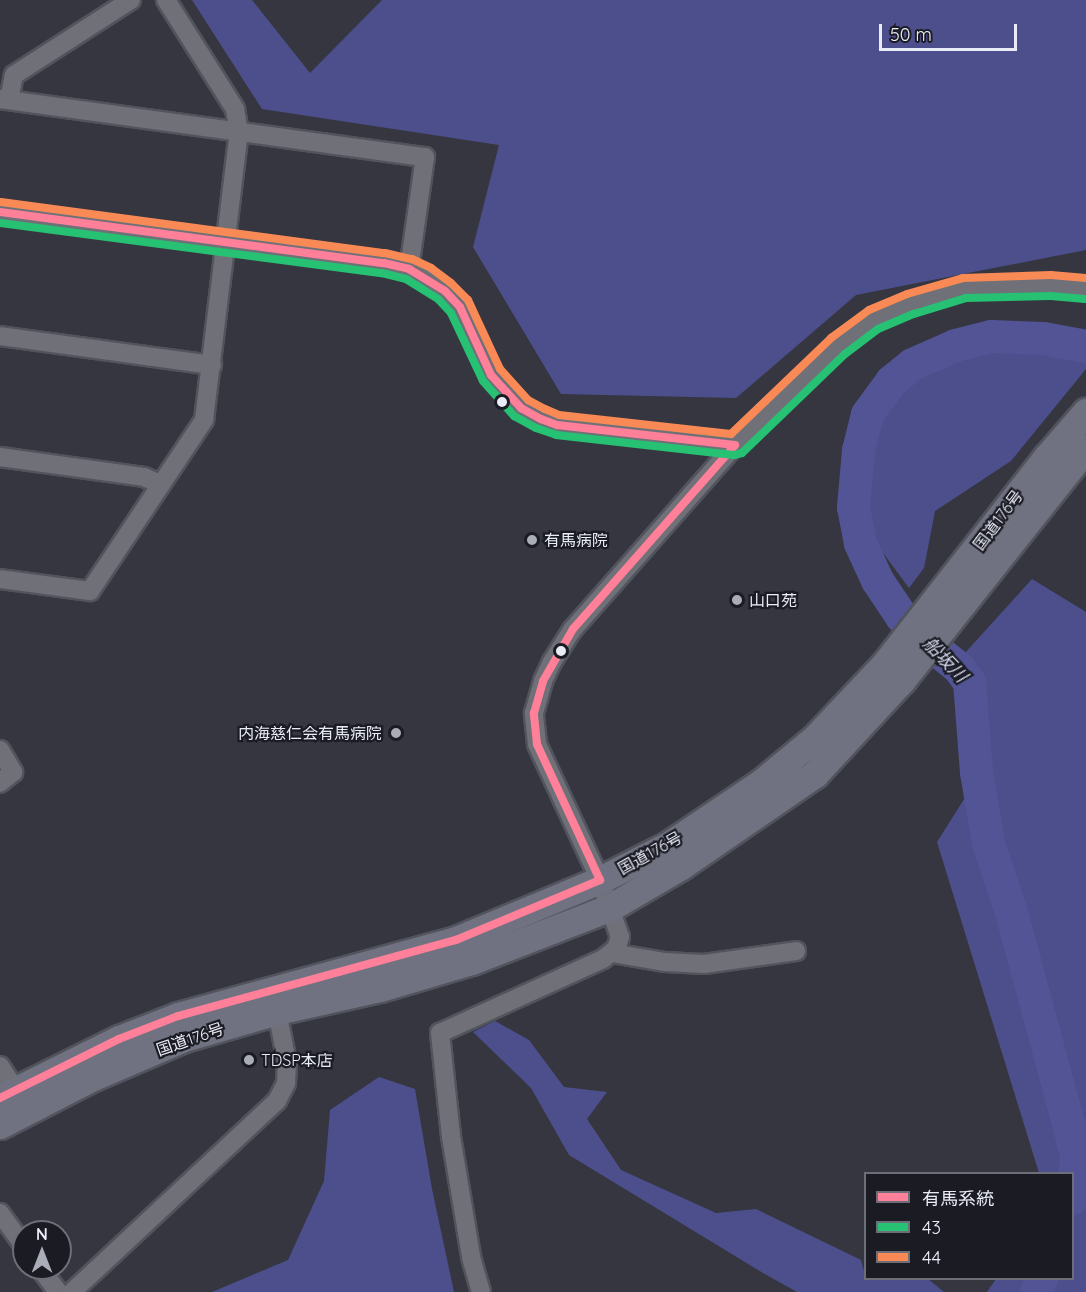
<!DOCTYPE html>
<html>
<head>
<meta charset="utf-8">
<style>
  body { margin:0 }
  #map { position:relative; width:1086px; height:1292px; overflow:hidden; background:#353640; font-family:Quicksand,"Noto Sans JP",sans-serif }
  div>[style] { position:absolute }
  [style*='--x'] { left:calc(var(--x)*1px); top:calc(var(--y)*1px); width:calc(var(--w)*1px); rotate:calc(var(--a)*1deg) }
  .forest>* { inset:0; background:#4d4f8d }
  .river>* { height:33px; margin:-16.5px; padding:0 16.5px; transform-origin:16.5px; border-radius:16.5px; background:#525495 }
  .roads { filter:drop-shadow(2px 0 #52545d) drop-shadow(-2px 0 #52545d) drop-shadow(0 2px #52545d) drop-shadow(0 -2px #52545d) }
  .minor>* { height:18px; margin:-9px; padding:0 9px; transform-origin:9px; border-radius:9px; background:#707078 }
  .highway>* { height:27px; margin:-13.5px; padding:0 13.5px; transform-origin:13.5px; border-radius:13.5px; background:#717281 }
  .bus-1>* { height:8px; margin:-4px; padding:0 4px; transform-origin:4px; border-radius:4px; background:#ff8098 }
  .bus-2>* { height:8px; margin:-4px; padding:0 4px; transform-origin:4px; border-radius:4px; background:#26c172 }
  .bus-3>* { height:8px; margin:-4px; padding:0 4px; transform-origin:4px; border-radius:4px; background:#f98a56 }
  .dots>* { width:16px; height:16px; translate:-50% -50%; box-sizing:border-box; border:3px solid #1a1b23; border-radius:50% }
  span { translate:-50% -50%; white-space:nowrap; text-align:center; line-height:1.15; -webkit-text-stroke:4.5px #1a1b23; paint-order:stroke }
  .street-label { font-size:16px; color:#e9ebf7 }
  .poi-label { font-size:16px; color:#e9ebf7 }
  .left { translate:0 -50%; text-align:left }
  .right { translate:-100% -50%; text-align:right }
  .water-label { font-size:18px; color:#d6d9ed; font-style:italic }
  .legend { position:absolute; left:864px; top:1172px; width:210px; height:108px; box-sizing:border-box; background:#1a1b23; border:2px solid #6d6e78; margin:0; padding:8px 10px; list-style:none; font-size:18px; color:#e9ebf7 }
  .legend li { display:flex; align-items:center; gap:12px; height:30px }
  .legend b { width:30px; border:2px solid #6d6e78 }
  .north { position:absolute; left:12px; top:1220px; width:60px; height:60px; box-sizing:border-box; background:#1a1b23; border:2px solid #6d6e78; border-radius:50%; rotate:0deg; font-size:16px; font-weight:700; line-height:24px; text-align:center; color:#e9ebf7 }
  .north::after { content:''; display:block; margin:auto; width:21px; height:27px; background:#aaacb7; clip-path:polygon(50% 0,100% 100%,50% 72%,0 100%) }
  .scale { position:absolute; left:879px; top:24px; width:138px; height:27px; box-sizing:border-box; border:3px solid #e9ebf7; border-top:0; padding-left:8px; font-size:18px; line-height:21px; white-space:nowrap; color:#e9ebf7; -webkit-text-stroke:4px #1a1b23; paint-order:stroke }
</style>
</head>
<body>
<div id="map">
  <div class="forest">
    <div style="clip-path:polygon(192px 0,252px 0,310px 73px,382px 0,1086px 0,1086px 250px,856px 295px,736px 398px,561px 394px,473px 247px,499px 145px,262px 109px)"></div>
    <div style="clip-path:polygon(1086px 331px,1086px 369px,1011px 461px,935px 511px,924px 568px,909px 588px,866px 530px,865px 440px,907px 379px,992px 332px)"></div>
    <div style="clip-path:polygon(1032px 579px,1086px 612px,1086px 1292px,987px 1292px,996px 1279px,1072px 1278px,1072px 1174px,1039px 1173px,937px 842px,990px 758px,965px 653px)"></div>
    <div style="clip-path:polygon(495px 1021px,529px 1040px,564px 1087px,607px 1092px,587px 1119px,621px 1170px,716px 1213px,756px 1209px,861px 1260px,866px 1278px,928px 1279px,944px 1292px,797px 1292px,763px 1273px,569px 1155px,531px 1088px,473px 1032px)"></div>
    <div style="clip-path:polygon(379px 1077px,415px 1089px,432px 1189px,454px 1292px,212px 1292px,288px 1260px,324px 1181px,330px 1110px)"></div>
  </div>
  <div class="river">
    <div style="--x:1072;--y:1198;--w:42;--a:-84.6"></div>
    <div style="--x:1076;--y:1156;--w:30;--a:-104"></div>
    <div style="--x:1069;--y:1127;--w:226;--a:-105.1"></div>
    <div style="--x:1010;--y:909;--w:70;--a:-108.4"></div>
    <div style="--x:988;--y:843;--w:72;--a:-99.6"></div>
    <div style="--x:976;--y:772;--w:90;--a:-94.4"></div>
    <div style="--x:969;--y:682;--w:17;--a:-126"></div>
    <div style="--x:959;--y:668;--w:54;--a:-141"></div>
    <div style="--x:917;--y:634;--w:24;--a:-132"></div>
    <div style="--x:901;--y:616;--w:43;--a:-123.7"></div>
    <div style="--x:877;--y:580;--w:41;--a:-114.7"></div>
    <div style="--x:860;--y:543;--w:37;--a:-101"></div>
    <div style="--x:853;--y:507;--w:57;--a:-85"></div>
    <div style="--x:858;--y:450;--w:37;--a:-76"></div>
    <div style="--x:867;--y:414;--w:41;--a:-54"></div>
    <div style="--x:891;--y:381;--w:27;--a:-39"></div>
    <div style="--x:912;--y:364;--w:47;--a:-23.8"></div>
    <div style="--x:955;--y:345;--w:37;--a:-14"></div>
    <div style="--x:991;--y:336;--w:52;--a:2.2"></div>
    <div style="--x:1043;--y:338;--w:44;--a:10.5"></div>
    <div style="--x:1036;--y:1292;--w:15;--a:-70"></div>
  </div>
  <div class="roads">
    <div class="minor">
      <div style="--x:0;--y:99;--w:429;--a:7.8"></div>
      <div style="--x:425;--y:157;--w:113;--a:98.1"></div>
      <div style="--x:9;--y:100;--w:25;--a:-79"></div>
      <div style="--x:14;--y:75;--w:139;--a:-32.7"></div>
      <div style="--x:0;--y:212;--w:387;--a:7.6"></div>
      <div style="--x:384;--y:263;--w:26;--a:13"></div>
      <div style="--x:409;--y:269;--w:19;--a:25"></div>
      <div style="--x:426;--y:277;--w:24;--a:36"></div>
      <div style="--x:445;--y:291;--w:22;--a:47"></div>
      <div style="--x:460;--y:307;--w:75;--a:65.5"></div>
      <div style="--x:491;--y:375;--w:45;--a:47.7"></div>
      <div style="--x:521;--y:408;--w:23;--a:29"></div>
      <div style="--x:541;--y:419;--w:17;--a:21"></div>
      <div style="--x:557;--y:425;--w:179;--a:6.4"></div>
      <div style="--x:0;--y:336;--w:214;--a:7.8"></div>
      <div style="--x:0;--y:457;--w:145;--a:7.9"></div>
      <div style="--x:144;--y:477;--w:17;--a:24"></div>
      <div style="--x:0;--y:579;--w:91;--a:7.6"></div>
      <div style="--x:90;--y:591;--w:206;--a:-56.3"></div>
      <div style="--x:204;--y:420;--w:290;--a:-83.1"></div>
      <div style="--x:239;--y:132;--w:23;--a:-100"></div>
      <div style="--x:235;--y:109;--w:129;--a:-122.3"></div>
      <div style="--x:0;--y:750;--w:26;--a:59"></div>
      <div style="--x:13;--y:772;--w:17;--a:140"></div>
      <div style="--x:612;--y:953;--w:54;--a:9.6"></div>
      <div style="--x:665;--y:962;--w:39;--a:3"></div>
      <div style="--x:704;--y:964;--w:93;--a:-8"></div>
      <div style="--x:0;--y:1066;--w:27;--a:57"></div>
      <div style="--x:0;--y:1213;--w:41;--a:54"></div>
      <div style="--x:40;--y:1268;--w:30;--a:53"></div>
      <div style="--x:72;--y:1292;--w:280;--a:-43"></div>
      <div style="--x:277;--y:1101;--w:20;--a:-63"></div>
      <div style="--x:286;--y:1083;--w:21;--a:-87"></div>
      <div style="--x:287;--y:1062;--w:52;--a:-101.1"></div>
      <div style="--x:481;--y:1292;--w:37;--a:-106"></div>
      <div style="--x:471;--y:1256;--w:122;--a:-99.5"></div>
      <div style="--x:451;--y:1136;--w:104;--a:-96.1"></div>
      <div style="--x:440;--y:1033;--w:179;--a:-24.4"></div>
      <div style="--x:603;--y:959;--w:16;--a:-38"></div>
      <div style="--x:616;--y:949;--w:13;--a:-72"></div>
      <div style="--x:620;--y:937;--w:60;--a:-109.3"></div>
      <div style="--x:600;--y:880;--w:150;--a:-114.9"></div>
      <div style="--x:537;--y:744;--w:31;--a:-96"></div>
      <div style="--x:534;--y:713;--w:33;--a:-74"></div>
      <div style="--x:543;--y:681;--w:21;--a:-65"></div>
      <div style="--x:552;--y:662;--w:39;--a:-58"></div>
      <div style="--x:573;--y:629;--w:245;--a:-48.6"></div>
      <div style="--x:735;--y:445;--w:143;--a:-43.9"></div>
      <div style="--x:838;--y:346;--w:44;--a:-36.6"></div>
      <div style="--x:873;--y:320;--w:40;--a:-23.4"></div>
      <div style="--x:910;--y:304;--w:56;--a:-16.5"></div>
      <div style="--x:964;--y:288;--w:87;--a:-2"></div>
      <div style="--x:1051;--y:285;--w:35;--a:7"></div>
    </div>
    <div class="highway">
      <div style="--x:0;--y:1098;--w:133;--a:-26.4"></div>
      <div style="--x:119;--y:1039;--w:63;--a:-21.3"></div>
      <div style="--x:178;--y:1016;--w:288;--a:-15.3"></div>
      <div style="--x:456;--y:940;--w:156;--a:-22.6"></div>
      <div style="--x:600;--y:880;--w:79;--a:-27.2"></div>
      <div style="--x:670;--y:844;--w:111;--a:-34"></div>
      <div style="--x:762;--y:782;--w:69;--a:-39.7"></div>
      <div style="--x:815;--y:738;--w:102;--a:-46.6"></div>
      <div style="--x:885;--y:664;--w:263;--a:-52"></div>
      <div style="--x:1047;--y:457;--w:60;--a:-49.1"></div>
      <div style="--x:0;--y:1125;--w:105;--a:-27.3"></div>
      <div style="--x:93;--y:1077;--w:99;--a:-23.2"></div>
      <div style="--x:184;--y:1038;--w:97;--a:-16.2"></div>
      <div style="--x:277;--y:1011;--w:106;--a:-12.6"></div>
      <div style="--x:380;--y:988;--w:96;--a:-16.4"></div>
      <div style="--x:472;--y:961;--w:149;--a:-21.2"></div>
      <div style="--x:611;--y:907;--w:81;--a:-30.4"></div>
      <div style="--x:681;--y:866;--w:163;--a:-34.5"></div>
      <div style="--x:815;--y:774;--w:128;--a:-47.2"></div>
      <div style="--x:902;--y:680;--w:296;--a:-51.6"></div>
    </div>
  </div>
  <div class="bus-1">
    <div style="--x:0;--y:212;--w:387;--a:7.6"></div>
    <div style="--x:384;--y:263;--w:26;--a:13"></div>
    <div style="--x:409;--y:269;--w:42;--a:31.4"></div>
    <div style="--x:445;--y:291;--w:22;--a:47"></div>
    <div style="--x:460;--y:307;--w:75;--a:65.5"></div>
    <div style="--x:491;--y:375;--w:45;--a:47.7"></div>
    <div style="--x:521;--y:408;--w:23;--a:29"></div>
    <div style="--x:541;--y:419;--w:17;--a:21"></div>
    <div style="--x:557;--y:425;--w:179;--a:6.4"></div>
    <div style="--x:0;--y:1098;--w:133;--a:-26.4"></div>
    <div style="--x:119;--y:1039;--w:63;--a:-21.3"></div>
    <div style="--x:178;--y:1016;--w:288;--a:-15.3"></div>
    <div style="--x:456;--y:940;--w:156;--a:-22.6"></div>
    <div style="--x:600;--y:880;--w:150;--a:-114.9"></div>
    <div style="--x:537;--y:744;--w:31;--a:-96"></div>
    <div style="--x:534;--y:713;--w:33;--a:-74"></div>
    <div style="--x:543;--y:681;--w:60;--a:-60"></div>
    <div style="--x:573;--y:629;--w:245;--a:-48.6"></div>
  </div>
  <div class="bus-2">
    <div style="--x:0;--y:223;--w:385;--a:7.5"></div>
    <div style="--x:382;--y:273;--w:25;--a:14"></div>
    <div style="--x:406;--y:279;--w:38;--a:32"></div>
    <div style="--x:438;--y:299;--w:19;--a:47"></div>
    <div style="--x:451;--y:313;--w:75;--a:64.8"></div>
    <div style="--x:483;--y:381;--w:47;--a:48.5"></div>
    <div style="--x:514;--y:416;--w:25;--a:29"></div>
    <div style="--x:536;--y:428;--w:21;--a:19"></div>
    <div style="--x:556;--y:435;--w:179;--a:6.4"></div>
    <div style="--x:734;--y:455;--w:8;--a:-14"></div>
    <div style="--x:742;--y:453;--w:143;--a:-43.9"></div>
    <div style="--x:845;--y:354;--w:41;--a:-37.1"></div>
    <div style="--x:878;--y:329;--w:39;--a:-23"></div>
    <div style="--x:914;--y:314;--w:54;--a:-17.1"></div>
    <div style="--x:966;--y:298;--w:85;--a:-1.3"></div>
    <div style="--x:1051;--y:296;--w:34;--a:5"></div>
  </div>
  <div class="bus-3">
    <div style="--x:1;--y:202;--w:387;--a:7.6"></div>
    <div style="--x:385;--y:253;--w:28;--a:13"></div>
    <div style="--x:412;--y:259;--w:21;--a:25"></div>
    <div style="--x:431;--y:268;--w:25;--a:37"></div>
    <div style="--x:451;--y:283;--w:24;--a:45"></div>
    <div style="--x:468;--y:300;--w:76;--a:65.1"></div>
    <div style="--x:500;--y:369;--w:42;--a:47.9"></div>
    <div style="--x:528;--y:400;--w:19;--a:28"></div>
    <div style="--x:545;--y:409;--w:15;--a:23"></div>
    <div style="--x:559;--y:415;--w:173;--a:6.3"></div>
    <div style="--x:731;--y:434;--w:139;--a:-43.8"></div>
    <div style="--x:831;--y:338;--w:47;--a:-36.4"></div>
    <div style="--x:869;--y:310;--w:41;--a:-22.8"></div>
    <div style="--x:907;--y:294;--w:58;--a:-15.9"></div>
    <div style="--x:963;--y:278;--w:88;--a:-2"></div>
    <div style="--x:1051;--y:275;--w:35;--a:5"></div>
  </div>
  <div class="dots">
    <div style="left:502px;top:402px;background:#e9ebf7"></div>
    <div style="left:532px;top:540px;background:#aaacb7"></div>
    <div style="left:737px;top:600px;background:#aaacb7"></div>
    <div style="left:561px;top:651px;background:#e9ebf7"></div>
    <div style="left:396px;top:733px;background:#aaacb7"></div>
    <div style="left:249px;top:1060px;background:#aaacb7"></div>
  </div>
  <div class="street-label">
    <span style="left:998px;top:520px;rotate:-53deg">国道176号</span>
    <span style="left:650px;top:853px;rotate:-29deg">国道176号</span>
    <span style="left:190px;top:1039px;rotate:-19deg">国道176号</span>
  </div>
  <div class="poi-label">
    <span class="left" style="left:544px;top:540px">有馬病院</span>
    <span class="left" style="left:749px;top:600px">山口苑</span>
    <span class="right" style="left:382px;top:733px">内海慈仁会有馬病院</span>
    <span class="left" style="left:261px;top:1060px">TDSP本店</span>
  </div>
  <div class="water-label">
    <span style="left:945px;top:660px;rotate:46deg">船坂川</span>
  </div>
  <ul class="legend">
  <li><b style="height:8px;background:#ff8098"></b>有馬系統</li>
  <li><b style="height:8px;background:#26c172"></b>43</li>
  <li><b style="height:8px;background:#f98a56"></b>44</li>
  </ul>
  <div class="north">N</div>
  <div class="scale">50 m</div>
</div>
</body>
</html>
